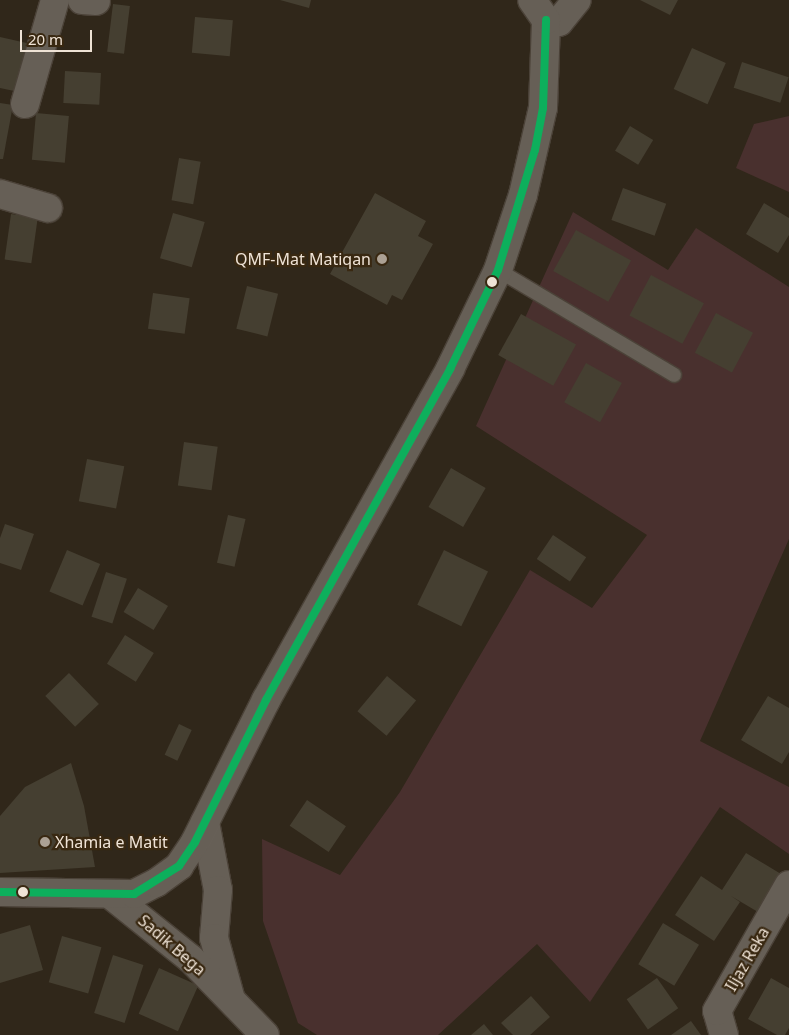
<!DOCTYPE html>
<html>
<head>
<meta charset="utf-8">
<style>
  body { margin:0 }
  #map { position:relative; width:789px; height:1035px; overflow:hidden; background:#30271a; font-family:"Noto Sans",sans-serif }
  div>[style] { position:absolute }
  [style*='--x'] { left:calc(var(--x)*1px); top:calc(var(--y)*1px); width:calc(var(--w)*1px); rotate:calc(var(--a)*1deg) }
  .green>* { inset:0; background:#49302e }
  .building>* { inset:0; background:#453f31; transform-origin:0 0 }
  .roads { filter:drop-shadow(1px 0 #4b4238) drop-shadow(-1px 0 #4b4238) drop-shadow(0 1px #4b4238) drop-shadow(0 -1px #4b4238) }
  .service>* { height:14px; margin:-7px; padding:0 7px; transform-origin:7px; border-radius:7px; background:#665f56 }
  .minor>* { height:28px; margin:-14px; padding:0 14px; transform-origin:14px; border-radius:14px; background:#665f56 }
  .tertiary>* { height:28px; margin:-14px; padding:0 14px; transform-origin:14px; border-radius:14px; background:#665f56 }
  .bus-1>* { height:8px; margin:-4px; padding:0 4px; transform-origin:4px; border-radius:4px; background:#0daf5c }
  .dots>* { width:14px; height:14px; translate:-50% -50%; box-sizing:border-box; border:2px solid #392811; border-radius:50% }
  span { translate:-50% -50%; white-space:nowrap; text-align:center; line-height:1.15; -webkit-text-stroke:4.5px #392811; paint-order:stroke }
  .poi-label { font-size:16px; color:#efe3d6 }
  .right { translate:-100% -50%; text-align:right }
  .left { translate:0 -50%; text-align:left }
  .street-label { font-size:16px; color:#efe3d6 }
  .scale { position:absolute; left:20px; top:30px; width:72px; height:22px; box-sizing:border-box; border:2px solid #efe3d6; border-top:0; padding-left:6px; font-size:15px; line-height:18px; white-space:nowrap; color:#efe3d6; -webkit-text-stroke:4px #392811; paint-order:stroke }
</style>
</head>
<body>
<div id="map">
  <div class="green">
    <div style="clip-path:polygon(789px 116px,789px 192px,736px 168px,754px 124px)"></div>
    <div style="clip-path:polygon(573px 212px,668px 270px,696px 228px,789px 287px,789px 539px,700px 741px,789px 787px,789px 854px,720px 807px,590px 1002px,537px 944px,438px 1035px,317px 1035px,298px 1023px,263px 921px,262px 839px,340px 875px,400px 792px,530px 570px,592px 608px,647px 535px,476px 426px)"></div>
  </div>
  <div class="building">
    <div style="clip-path:polygon(280px 0,311px 0,309px 8px)"></div>
    <div style="clip-path:polygon(640px 0,678px 0,670px 15px)"></div>
    <div style="left:113px;top:4px;width:17px;height:48px;rotate:7deg"></div>
    <div style="left:195px;top:17px;width:38px;height:36px;rotate:5deg"></div>
    <div style="clip-path:polygon(0 37px,31px 44px,19px 92px,0 88px)"></div>
    <div style="left:692px;top:48px;width:37px;height:45px;rotate:24deg"></div>
    <div style="left:742px;top:62px;width:49px;height:27px;rotate:18deg"></div>
    <div style="left:65px;top:71px;width:36px;height:32px;rotate:3deg"></div>
    <div style="clip-path:polygon(0 103px,13px 105px,3px 159px,0 159px)"></div>
    <div style="left:36px;top:113px;width:33px;height:47px;rotate:5deg"></div>
    <div style="left:630px;top:126px;width:27px;height:29px;rotate:31deg"></div>
    <div style="left:179px;top:158px;width:22px;height:43px;rotate:10deg"></div>
    <div style="left:623px;top:188px;width:46px;height:34px;rotate:20deg"></div>
    <div style="clip-path:polygon(375px 193px,426px 221px,418px 236px,433px 244px,402px 300px,392px 295px,387px 305px,330px 274px)"></div>
    <div style="clip-path:polygon(764px 203px,789px 218px,789px 235px,778px 253px,746px 234px)"></div>
    <div style="left:173px;top:213px;width:33px;height:47px;rotate:16deg"></div>
    <div style="left:11px;top:214px;width:27px;height:46px;rotate:8deg"></div>
    <div style="left:576px;top:230px;width:63px;height:47px;rotate:29deg"></div>
    <div style="left:651px;top:275px;width:60px;height:46px;rotate:28deg"></div>
    <div style="left:247px;top:286px;width:32px;height:44px;rotate:14deg"></div>
    <div style="left:153px;top:293px;width:37px;height:36px;rotate:8deg"></div>
    <div style="left:716px;top:313px;width:42px;height:45px;rotate:28deg"></div>
    <div style="left:521px;top:314px;width:63px;height:47px;rotate:29deg"></div>
    <div style="left:586px;top:363px;width:41px;height:45px;rotate:29deg"></div>
    <div style="left:184px;top:442px;width:34px;height:44px;rotate:8deg"></div>
    <div style="left:87px;top:459px;width:38px;height:43px;rotate:11deg"></div>
    <div style="left:451px;top:468px;width:40px;height:45px;rotate:30deg"></div>
    <div style="left:228px;top:515px;width:18px;height:49px;rotate:13deg"></div>
    <div style="clip-path:polygon(5px 524px,34px 534px,21px 570px,0 563px,0 538px)"></div>
    <div style="left:553px;top:535px;width:40px;height:29px;rotate:34deg"></div>
    <div style="left:67px;top:550px;width:36px;height:45px;rotate:23deg"></div>
    <div style="left:444px;top:550px;width:49px;height:61px;rotate:26deg"></div>
    <div style="left:106px;top:572px;width:22px;height:47px;rotate:18deg"></div>
    <div style="left:138px;top:588px;width:35px;height:28px;rotate:31deg"></div>
    <div style="left:125px;top:635px;width:34px;height:34px;rotate:32deg"></div>
    <div style="left:69px;top:673px;width:43px;height:33px;rotate:46deg"></div>
    <div style="left:387px;top:676px;width:38px;height:46px;rotate:40deg"></div>
    <div style="clip-path:polygon(768px 696px,789px 708px,789px 752px,782px 764px,741px 740px)"></div>
    <div style="left:179px;top:724px;width:14px;height:34px;rotate:25deg"></div>
    <div style="clip-path:polygon(71px 763px,84px 806px,95px 867px,0 873px,0 816px,25px 787px)"></div>
    <div style="left:307px;top:800px;width:47px;height:31px;rotate:34deg"></div>
    <div style="clip-path:polygon(746px 853px,781px 874px,758px 912px,731px 896px,740px 902px,714px 941px,675px 915px,701px 876px,722px 890px)"></div>
    <div style="left:663px;top:923px;width:42px;height:48px;rotate:31deg"></div>
    <div style="clip-path:polygon(30px 925px,43px 970px,0 983px,0 934px)"></div>
    <div style="left:62px;top:936px;width:41px;height:48px;rotate:16deg"></div>
    <div style="left:113px;top:955px;width:32px;height:61px;rotate:18deg"></div>
    <div style="left:159px;top:968px;width:43px;height:50px;rotate:24deg"></div>
    <div style="left:657px;top:978px;width:37px;height:37px;rotate:55deg"></div>
    <div style="clip-path:polygon(771px 978px,789px 988px,789px 1028px,785px 1035px,777px 1035px,748px 1019px)"></div>
    <div style="clip-path:polygon(531px 996px,550px 1017px,530px 1035px,513px 1035px,501px 1023px)"></div>
    <div style="clip-path:polygon(691px 1021px,701px 1035px,671px 1035px)"></div>
    <div style="clip-path:polygon(484px 1024px,493px 1035px,471px 1035px)"></div>
  </div>
  <div class="roads">
    <div class="service">
      <div style="--x:498;--y:270;--w:205;--a:30.8"></div>
    </div>
    <div class="minor">
      <div style="--x:82;--y:0;--w:14;--a:4"></div>
      <div style="--x:546;--y:20;--w:13;--a:9"></div>
      <div style="--x:559;--y:22;--w:28;--a:-51"></div>
      <div style="--x:25;--y:104;--w:108;--a:-73.9"></div>
      <div style="--x:0;--y:194;--w:50;--a:16.3"></div>
      <div style="--x:205;--y:822;--w:69;--a:79.2"></div>
      <div style="--x:218;--y:890;--w:48;--a:94.8"></div>
      <div style="--x:214;--y:938;--w:60;--a:74.6"></div>
      <div style="--x:111;--y:895;--w:102;--a:38.7"></div>
      <div style="--x:191;--y:959;--w:106;--a:45.8"></div>
      <div style="--x:724;--y:1035;--w:25;--a:-106"></div>
      <div style="--x:717;--y:1011;--w:145;--a:-60.3"></div>
    </div>
    <div class="tertiary">
      <div style="--x:0;--y:892;--w:134;--a:0.9"></div>
      <div style="--x:134;--y:894;--w:25;--a:-27"></div>
      <div style="--x:156;--y:883;--w:29;--a:-36"></div>
      <div style="--x:179;--y:866;--w:29;--a:-56"></div>
      <div style="--x:195;--y:842;--w:159;--a:-63.4"></div>
      <div style="--x:266;--y:700;--w:379;--a:-60.9"></div>
      <div style="--x:450;--y:369;--w:110;--a:-64.1"></div>
      <div style="--x:498;--y:270;--w:79;--a:-71.6"></div>
      <div style="--x:523;--y:195;--w:89;--a:-77.1"></div>
      <div style="--x:543;--y:108;--w:88;--a:-88"></div>
      <div style="--x:546;--y:20;--w:24;--a:-125"></div>
    </div>
  </div>
  <div class="bus-1">
    <div style="--x:0;--y:892;--w:134;--a:0.9"></div>
    <div style="--x:134;--y:894;--w:53;--a:-31.9"></div>
    <div style="--x:179;--y:866;--w:29;--a:-56"></div>
    <div style="--x:195;--y:842;--w:159;--a:-63.4"></div>
    <div style="--x:266;--y:700;--w:379;--a:-60.9"></div>
    <div style="--x:450;--y:369;--w:110;--a:-64.1"></div>
    <div style="--x:498;--y:270;--w:126;--a:-72.9"></div>
    <div style="--x:535;--y:150;--w:43;--a:-79.2"></div>
    <div style="--x:543;--y:108;--w:88;--a:-88"></div>
  </div>
  <div class="dots">
    <div style="left:382px;top:259px;background:#aca194"></div>
    <div style="left:492px;top:282px;background:#efe3d6"></div>
    <div style="left:45px;top:842px;background:#aca194"></div>
    <div style="left:23px;top:892px;background:#efe3d6"></div>
  </div>
  <div class="poi-label">
    <span class="right" style="left:371px;top:259px">QMF-Mat Matiqan</span>
    <span class="left" style="left:55px;top:842px">Xhamia e Matit</span>
  </div>
  <div class="street-label">
    <span style="left:172px;top:945px;rotate:41deg">Sadik Bega</span>
    <span style="left:747px;top:959px;rotate:-60deg">Iljaz Reka</span>
  </div>
  <div class="scale">20 m</div>
</div>
</body>
</html>
